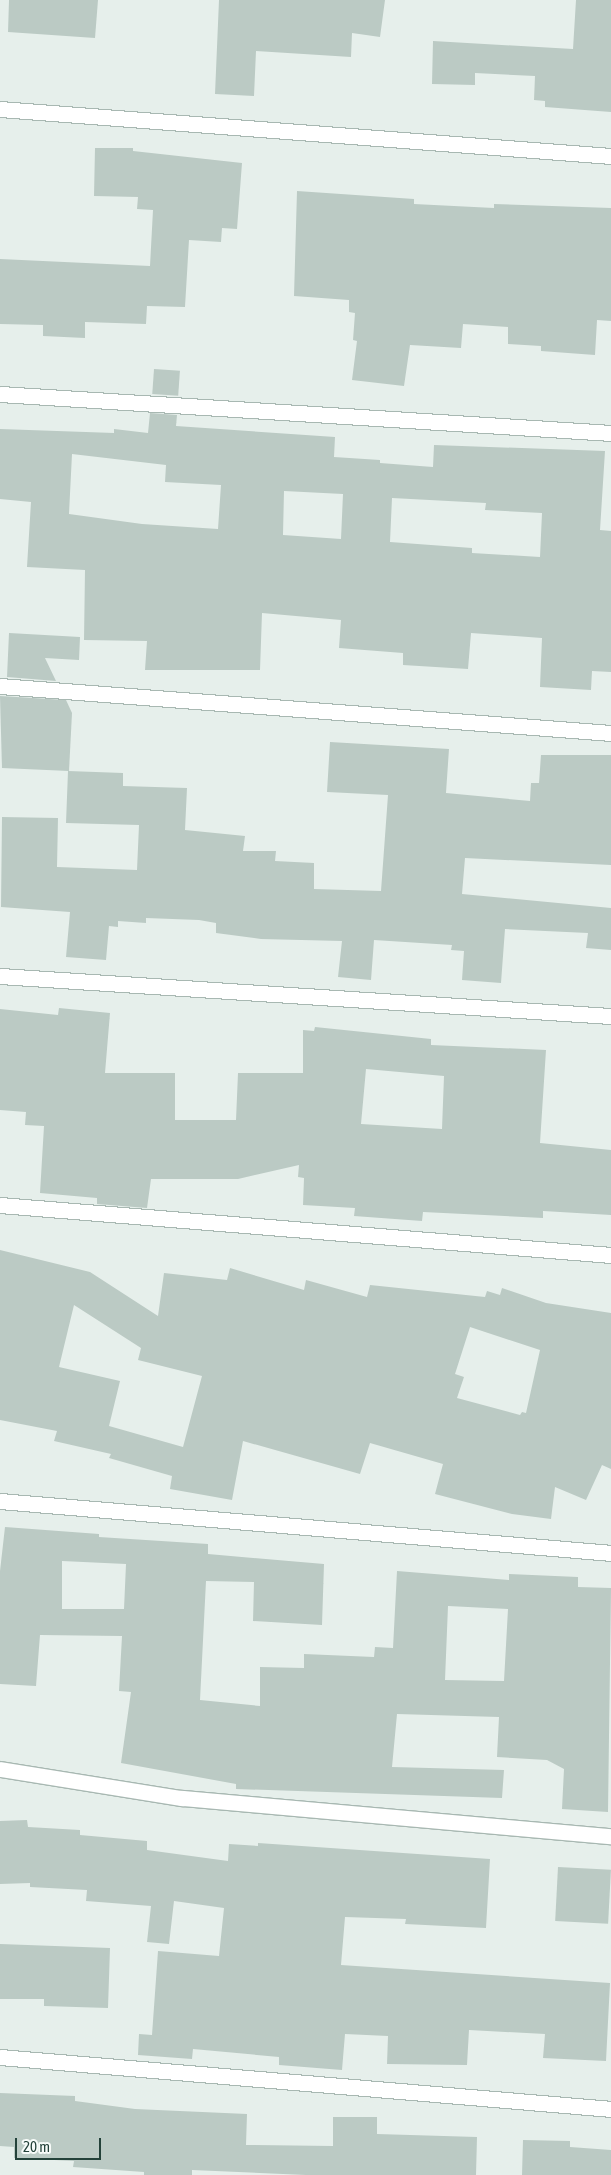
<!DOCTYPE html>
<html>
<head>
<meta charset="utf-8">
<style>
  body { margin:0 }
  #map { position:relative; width:611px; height:2175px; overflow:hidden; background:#e6efeb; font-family:"Asap Condensed",sans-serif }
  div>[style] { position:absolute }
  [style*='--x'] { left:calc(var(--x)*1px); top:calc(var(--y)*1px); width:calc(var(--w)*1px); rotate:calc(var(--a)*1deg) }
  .building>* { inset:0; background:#bbcac4; transform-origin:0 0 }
  .roads { filter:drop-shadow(1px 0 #a8b8b2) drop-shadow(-1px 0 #a8b8b2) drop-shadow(0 1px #a8b8b2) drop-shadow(0 -1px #a8b8b2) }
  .minor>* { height:15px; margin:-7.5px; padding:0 7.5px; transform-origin:7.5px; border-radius:7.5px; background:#fff }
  span { translate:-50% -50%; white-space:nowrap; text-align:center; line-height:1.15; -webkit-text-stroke:4.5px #f7fbf9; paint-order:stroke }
  .scale { position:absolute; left:15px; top:2138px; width:86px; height:22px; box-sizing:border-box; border:2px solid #24423a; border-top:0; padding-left:6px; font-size:15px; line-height:18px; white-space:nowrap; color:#24423a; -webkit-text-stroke:4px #f7fbf9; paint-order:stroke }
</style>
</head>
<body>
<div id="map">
  <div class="building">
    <div style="clip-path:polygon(9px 0,98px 0,95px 38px,8px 32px)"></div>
    <div style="clip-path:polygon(219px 0,385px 0,380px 37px,352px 33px,351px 57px,256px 51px,254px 96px,215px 94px)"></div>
    <div style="clip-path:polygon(576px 0,611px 0,611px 112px,545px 107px,545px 101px,534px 100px,535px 76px,475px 73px,475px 85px,432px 84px,433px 41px,573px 49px)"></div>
    <div style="clip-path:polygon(95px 148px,133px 148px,133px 151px,242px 163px,237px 229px,222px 228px,221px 242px,189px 240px,185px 307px,147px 306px,146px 324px,85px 322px,85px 338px,43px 336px,43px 325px,0 324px,0 259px,150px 266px,153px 210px,137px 209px,138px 197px,94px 196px)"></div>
    <div style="clip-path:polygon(297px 191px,414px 199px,414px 204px,494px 208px,494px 204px,611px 208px,611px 321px,597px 320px,595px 355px,541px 351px,541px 346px,508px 344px,508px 327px,463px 324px,461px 348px,410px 345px,404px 386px,352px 380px,357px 341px,353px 340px,355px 313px,349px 312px,349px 300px,294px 296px)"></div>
    <div style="left:154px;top:369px;width:26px;height:25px;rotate:4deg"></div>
    <div style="clip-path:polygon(evenodd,150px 413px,177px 415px,176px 426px,335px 437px,334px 457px,380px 460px,380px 463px,433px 467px,434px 445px,605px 451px,600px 530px,611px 531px,611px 672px,592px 671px,591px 690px,540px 687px,542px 638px,471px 633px,468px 669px,403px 665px,403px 653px,339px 648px,341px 620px,262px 613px,260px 670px,145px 670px,147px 641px,84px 640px,85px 570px,27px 567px,31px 502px,0 499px,0 429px,114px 433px,114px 429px,148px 433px,150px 413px,72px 454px,166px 465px,165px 482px,221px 485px,218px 529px,142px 524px,69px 514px,72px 454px,150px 413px,284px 491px,343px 494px,341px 539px,283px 535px,284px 491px,150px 413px,392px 498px,486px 503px,485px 510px,542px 513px,540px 557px,472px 553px,472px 548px,390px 542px,392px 498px)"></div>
    <div style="clip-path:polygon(9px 633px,80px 637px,79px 660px,45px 658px,56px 681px,7px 677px)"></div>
    <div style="clip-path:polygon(0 696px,66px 700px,72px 713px,69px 771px,2px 768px)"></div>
    <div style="clip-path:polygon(330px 742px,449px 749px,446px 793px,530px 801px,531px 783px,539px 783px,541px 755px,611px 755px,611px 865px,465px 858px,462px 894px,611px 908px,611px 950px,586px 948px,588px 933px,505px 929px,501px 983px,462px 980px,464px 951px,451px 950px,452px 945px,374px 940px,371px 980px,338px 977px,342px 941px,261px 939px,216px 933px,216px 923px,199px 920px,146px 918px,146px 923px,118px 921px,118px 927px,109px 926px,106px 960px,66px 957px,70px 912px,1px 907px,2px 817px,58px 818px,57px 867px,137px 870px,139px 825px,66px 823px,68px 771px,123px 773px,123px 786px,187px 788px,185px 830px,245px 836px,243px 851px,276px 851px,275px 861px,314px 863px,314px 889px,381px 891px,388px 795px,327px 792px)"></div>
    <div style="clip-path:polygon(evenodd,59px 1008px,110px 1013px,105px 1073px,175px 1073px,175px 1120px,236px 1120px,238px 1073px,303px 1073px,303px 1030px,314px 1031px,315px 1027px,431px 1039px,431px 1045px,546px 1050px,540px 1143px,611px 1150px,611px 1215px,543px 1211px,543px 1218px,423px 1212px,422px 1221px,354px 1216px,355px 1208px,303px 1205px,304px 1178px,298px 1177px,299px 1165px,238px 1179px,151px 1179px,147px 1208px,97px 1204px,97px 1198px,40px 1193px,44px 1126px,25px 1125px,26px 1112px,0 1110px,0 1009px,58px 1015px,59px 1008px,366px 1069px,444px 1076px,442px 1129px,361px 1124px,366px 1069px)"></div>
    <div style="clip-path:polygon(evenodd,0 1250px,90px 1272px,158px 1316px,164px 1273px,227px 1280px,230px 1268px,304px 1290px,306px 1280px,367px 1297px,370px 1285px,485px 1297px,487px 1291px,500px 1295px,502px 1288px,546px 1303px,611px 1313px,611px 1469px,602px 1465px,586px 1500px,555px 1487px,551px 1519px,512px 1514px,435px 1494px,443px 1464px,370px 1443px,360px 1474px,243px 1441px,232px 1500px,170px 1489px,172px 1476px,109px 1458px,111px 1454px,54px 1441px,57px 1431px,0 1420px,0 1250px,74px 1305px,141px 1348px,138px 1360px,202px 1376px,183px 1447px,109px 1426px,120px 1381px,59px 1367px,74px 1305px,0 1250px,470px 1327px,540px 1350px,526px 1413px,522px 1412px,520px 1415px,457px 1398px,464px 1377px,455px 1374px,470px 1327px)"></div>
    <div style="clip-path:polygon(evenodd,5px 1527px,99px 1534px,99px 1537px,208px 1544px,208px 1554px,324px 1564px,322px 1625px,253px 1621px,254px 1582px,206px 1581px,200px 1700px,260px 1706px,260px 1667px,304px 1668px,304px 1654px,374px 1657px,375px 1647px,393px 1648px,397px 1571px,509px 1580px,509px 1574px,578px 1577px,578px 1587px,611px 1588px,608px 1812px,562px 1809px,564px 1769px,547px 1760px,497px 1757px,499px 1717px,397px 1714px,392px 1767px,504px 1770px,502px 1798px,236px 1789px,236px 1784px,121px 1763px,131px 1692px,119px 1691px,122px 1636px,40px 1635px,36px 1686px,0 1684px,0 1571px,5px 1527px,62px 1561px,126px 1564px,124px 1609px,62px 1609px,62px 1561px,5px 1527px,448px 1606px,508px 1609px,504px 1681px,445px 1680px,448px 1606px)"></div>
    <div style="clip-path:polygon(27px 1820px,28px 1827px,80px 1830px,80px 1835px,147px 1841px,147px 1850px,228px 1861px,229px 1844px,258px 1846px,258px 1843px,490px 1859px,486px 1928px,405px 1924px,406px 1919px,345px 1917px,341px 1965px,610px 1983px,606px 2061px,543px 2058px,545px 2034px,469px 2030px,467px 2065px,387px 2064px,388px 2036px,345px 2034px,342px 2070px,279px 2065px,279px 2057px,193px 2049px,192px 2059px,138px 2055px,139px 2034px,152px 2035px,158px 1951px,219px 1956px,224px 1908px,174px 1901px,169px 1944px,147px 1942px,151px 1906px,86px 1901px,87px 1890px,30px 1887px,30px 1883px,0 1884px,0 1821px)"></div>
    <div style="left:558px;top:1867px;width:53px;height:54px;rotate:3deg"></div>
    <div style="clip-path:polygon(0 1944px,110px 1948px,108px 2008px,44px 2006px,44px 1999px,0 1999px)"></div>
    <div style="clip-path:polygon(0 2093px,75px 2096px,75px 2101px,135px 2109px,247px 2114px,246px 2145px,333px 2146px,333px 2117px,377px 2117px,377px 2134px,477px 2137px,476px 2175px,306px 2175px,192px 2170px,192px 2175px,144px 2175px,144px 2172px,73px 2167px,74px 2161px,14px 2158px,14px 2147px,0 2146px)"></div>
    <div style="clip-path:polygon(523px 2140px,570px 2141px,570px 2147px,611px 2150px,611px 2175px,522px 2175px)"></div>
  </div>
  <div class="roads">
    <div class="minor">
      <div style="--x:0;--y:109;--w:613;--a:4.4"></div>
      <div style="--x:0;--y:394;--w:612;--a:3.65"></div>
      <div style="--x:0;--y:686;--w:613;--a:4.4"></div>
      <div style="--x:0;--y:976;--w:612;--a:3.75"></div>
      <div style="--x:0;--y:1205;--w:613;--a:4.68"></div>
      <div style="--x:0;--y:1501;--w:613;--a:4.86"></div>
      <div style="--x:0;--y:1769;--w:184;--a:9.1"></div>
      <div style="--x:182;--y:1798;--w:431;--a:5.1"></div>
      <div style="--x:0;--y:2057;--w:613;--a:4.86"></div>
    </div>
  </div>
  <div class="scale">20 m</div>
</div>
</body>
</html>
